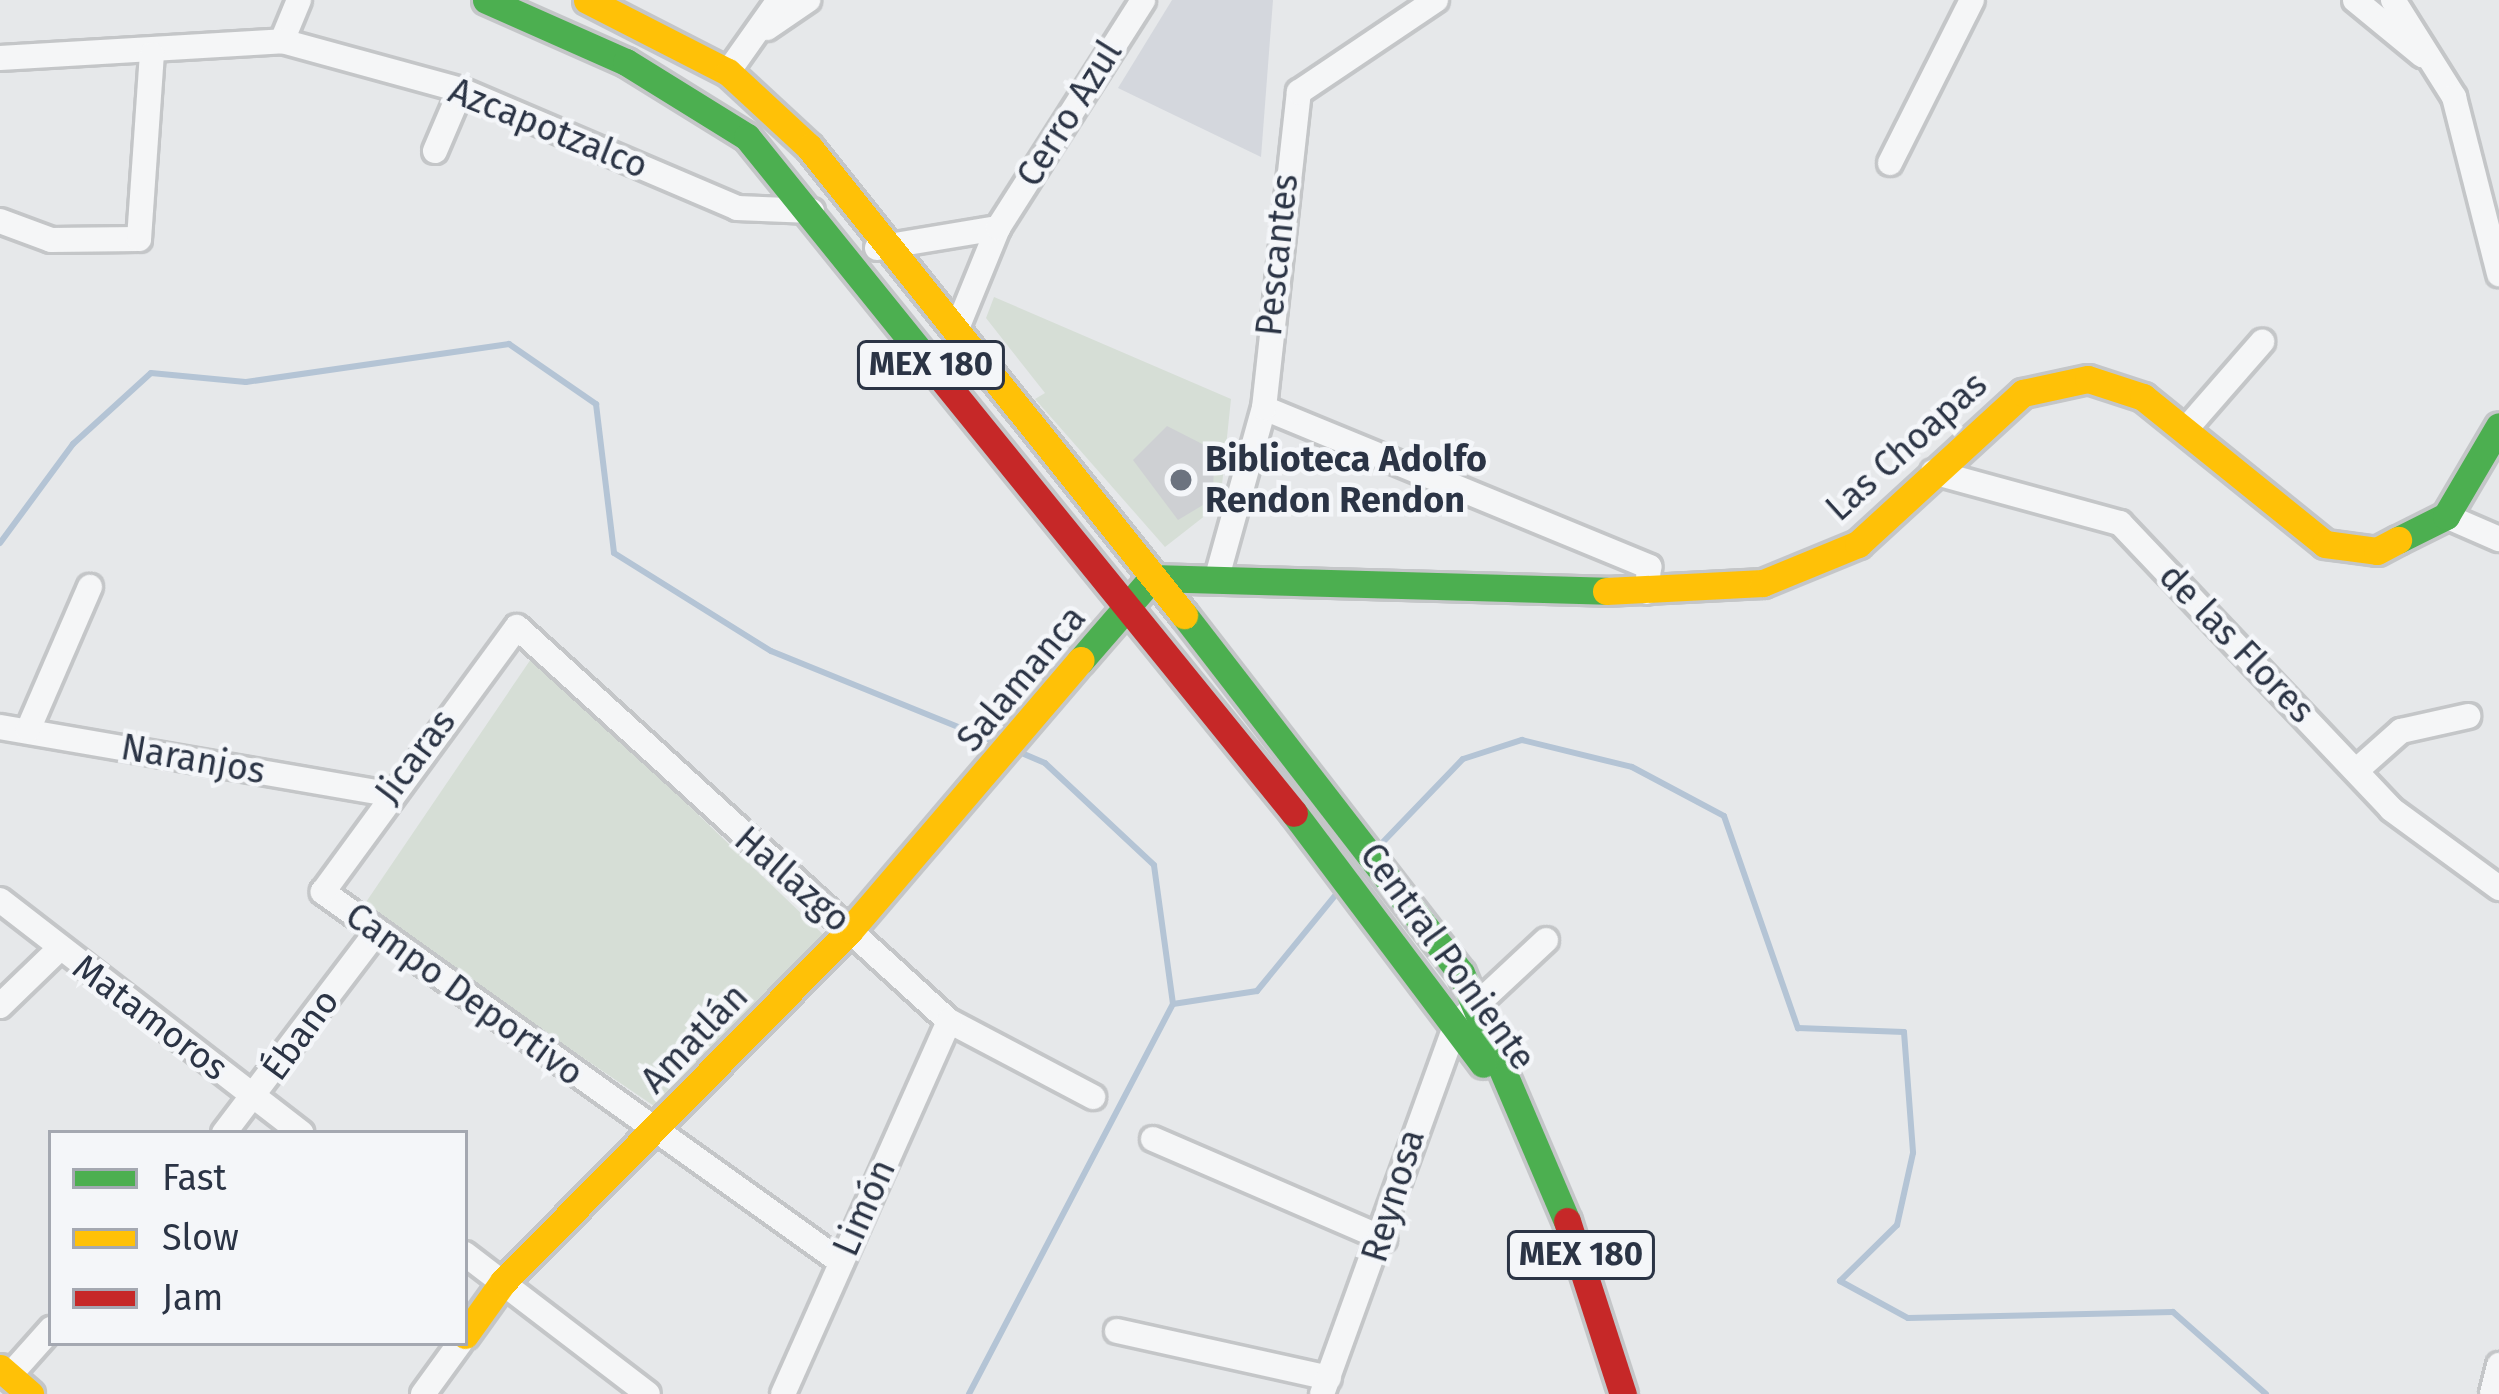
<!DOCTYPE html>
<html>
<head>
<meta charset="utf-8">
<style>
  body { margin:0 }
  #map { position:relative; width:2499px; height:1394px; overflow:hidden; background:#e6e8ea; font-family:"Fira Sans",sans-serif }
  div>[style] { position:absolute }
  [style*='--x'] { left:calc(var(--x)*1px); top:calc(var(--y)*1px); width:calc(var(--w)*1px); rotate:calc(var(--a)*1deg) }
  .built>* { inset:0; background:#d4d7dd }
  .green>* { inset:0; background:#d6ded6 }
  .stream>* { height:6px; margin:-3px; padding:0 3px; transform-origin:3px; border-radius:3px; background:#b4c4d5 }
  .building>* { inset:0; background:#ced0d3 }
  .roads { filter:drop-shadow(3px 0 #c4c6c8) drop-shadow(-3px 0 #c4c6c8) drop-shadow(0 3px #c4c6c8) drop-shadow(0 -3px #c4c6c8) }
  .street>* { height:24px; margin:-12px; padding:0 12px; transform-origin:12px; border-radius:12px; background:#f5f6f7 }
  .fast>* { height:27px; margin:-13.5px; padding:0 13.5px; transform-origin:13.5px; border-radius:13.5px; background:#4caf50 }
  .slow>* { height:27px; margin:-13.5px; padding:0 13.5px; transform-origin:13.5px; border-radius:13.5px; background:#ffc107 }
  .jam>* { height:27px; margin:-13.5px; padding:0 13.5px; transform-origin:13.5px; border-radius:13.5px; background:#c62828 }
  .dots>* { width:33px; height:33px; translate:-50% -50%; box-sizing:border-box; border:6px solid #f4f6f9; border-radius:50% }
  span { translate:-50% -50%; white-space:nowrap; text-align:center; line-height:1.15; -webkit-text-stroke:9px #f4f6f9; paint-order:stroke }
  .shield-label span { padding:3px 9px; background:#f4f6f9; border:3px solid; border-radius:9px; -webkit-text-stroke-width:0 }
  .shield-label { font-size:33px; color:#2b3445; font-weight:700 }
  .street-label { font-size:36px; color:#2b3445 }
  .poi-label { font-size:36px; color:#2b3445; font-weight:700 }
  .left { translate:0 -50%; text-align:left }
  .legend { position:absolute; left:48px; top:1130px; width:420px; height:216px; box-sizing:border-box; background:#f4f6f9; border:3px solid #a4a8b1; margin:0; padding:15px 21px; list-style:none; font-size:36px; color:#2b3445 }
  .legend li { display:flex; align-items:center; gap:24px; height:60px }
  .legend b { width:60px; border:3px solid #a4a8b1 }
</style>
</head>
<body>
<div id="map">
  <div class="built">
    <div style="clip-path:polygon(1172px 0,1273px 0,1261px 157px,1118px 88px)"></div>
  </div>
  <div class="green">
    <div style="clip-path:polygon(994px 297px,1231px 399px,1220px 504px,1165px 547px,1035px 399px,1045px 393px,986px 318px)"></div>
    <div style="clip-path:polygon(533px 656px,832px 943px,660px 1110px,362px 908px)"></div>
  </div>
  <div class="stream">
    <div style="--x:0;--y:543;--w:123;--a:-53.6"></div>
    <div style="--x:73;--y:444;--w:105;--a:-42.3"></div>
    <div style="--x:151;--y:373;--w:95;--a:5.4"></div>
    <div style="--x:246;--y:382;--w:266;--a:-8.2"></div>
    <div style="--x:509;--y:344;--w:106;--a:34.6"></div>
    <div style="--x:596;--y:404;--w:150;--a:83.1"></div>
    <div style="--x:614;--y:553;--w:185;--a:32"></div>
    <div style="--x:771;--y:651;--w:242;--a:22.1"></div>
    <div style="--x:1383;--y:842;--w:115;--a:-46.1"></div>
    <div style="--x:1463;--y:759;--w:62;--a:-17.9"></div>
    <div style="--x:1522;--y:740;--w:113;--a:13.8"></div>
    <div style="--x:1632;--y:767;--w:104;--a:28"></div>
    <div style="--x:1724;--y:816;--w:225;--a:70.8"></div>
    <div style="--x:1798;--y:1028;--w:106;--a:2.2"></div>
    <div style="--x:1904;--y:1032;--w:121;--a:85.7"></div>
    <div style="--x:1913;--y:1153;--w:74;--a:102.5"></div>
    <div style="--x:1897;--y:1225;--w:80;--a:135.5"></div>
    <div style="--x:1840;--y:1281;--w:77;--a:28.6"></div>
    <div style="--x:1908;--y:1318;--w:265;--a:-1.3"></div>
    <div style="--x:2173;--y:1312;--w:124;--a:41.4"></div>
    <div style="--x:1173;--y:1004;--w:85;--a:-8.8"></div>
    <div style="--x:1257;--y:991;--w:128;--a:-50.7"></div>
    <div style="--x:969;--y:1394;--w:440;--a:-62.4"></div>
    <div style="--x:1173;--y:1004;--w:140;--a:-97.8"></div>
    <div style="--x:1154;--y:865;--w:149;--a:-136.9"></div>
    <div style="--x:1045;--y:763;--w:28;--a:-157"></div>
  </div>
  <div class="building">
    <div style="clip-path:polygon(1167px 426px,1214px 450px,1213px 499px,1178px 520px,1133px 460px)"></div>
  </div>
  <div class="roads">
    <div class="street">
      <div style="--x:2355;--y:0;--w:87;--a:39.4"></div>
      <div style="--x:2393;--y:0;--w:115;--a:57.8"></div>
      <div style="--x:2454;--y:97;--w:183;--a:75.7"></div>
      <div style="--x:767;--y:28;--w:50;--a:-34.3"></div>
      <div style="--x:282;--y:41;--w:44;--a:-67.5"></div>
      <div style="--x:0;--y:58;--w:283;--a:-3.4"></div>
      <div style="--x:282;--y:41;--w:186;--a:15.3"></div>
      <div style="--x:461;--y:90;--w:300;--a:23.1"></div>
      <div style="--x:737;--y:208;--w:75;--a:2.3"></div>
      <div style="--x:728;--y:72;--w:88;--a:-54.7"></div>
      <div style="--x:435;--y:151;--w:66;--a:-66.9"></div>
      <div style="--x:1890;--y:163;--w:182;--a:-63.3"></div>
      <div style="--x:0;--y:221;--w:54;--a:20.4"></div>
      <div style="--x:51;--y:240;--w:88;--a:-0.7"></div>
      <div style="--x:139;--y:239;--w:185;--a:-86"></div>
      <div style="--x:877;--y:248;--w:123;--a:-9.4"></div>
      <div style="--x:958;--y:326;--w:106;--a:-67.8"></div>
      <div style="--x:998;--y:228;--w:270;--a:-57.5"></div>
      <div style="--x:1264;--y:408;--w:417;--a:22.4"></div>
      <div style="--x:1649;--y:567;--w:25;--a:95"></div>
      <div style="--x:2186;--y:429;--w:116;--a:-48.9"></div>
      <div style="--x:1933;--y:472;--w:194;--a:15.3"></div>
      <div style="--x:2120;--y:523;--w:394;--a:46.5"></div>
      <div style="--x:2391;--y:809;--w:134;--a:36.2"></div>
      <div style="--x:2446;--y:516;--w:58;--a:23.5"></div>
      <div style="--x:1217;--y:577;--w:175;--a:-74.5"></div>
      <div style="--x:1264;--y:408;--w:318;--a:-83.7"></div>
      <div style="--x:1299;--y:92;--w:165;--a:-33.9"></div>
      <div style="--x:0;--y:727;--w:392;--a:9.8"></div>
      <div style="--x:28;--y:730;--w:156;--a:-66.6"></div>
      <div style="--x:2357;--y:770;--w:59;--a:-41.6"></div>
      <div style="--x:2401;--y:731;--w:69;--a:-12.6"></div>
      <div style="--x:0;--y:900;--w:381;--a:37.7"></div>
      <div style="--x:0;--y:1006;--w:83;--a:-44"></div>
      <div style="--x:224;--y:1133;--w:250;--a:-52.8"></div>
      <div style="--x:1153;--y:1139;--w:252;--a:23.4"></div>
      <div style="--x:465;--y:1254;--w:230;--a:37.4"></div>
      <div style="--x:841;--y:1262;--w:637;--a:-144.46"></div>
      <div style="--x:323;--y:892;--w:328;--a:-53.8"></div>
      <div style="--x:517;--y:627;--w:585;--a:42.37"></div>
      <div style="--x:949;--y:1021;--w:163;--a:27.8"></div>
      <div style="--x:1117;--y:1331;--w:217;--a:12.5"></div>
      <div style="--x:10;--y:1375;--w:62;--a:-48.3"></div>
      <div style="--x:423;--y:1394;--w:63;--a:-54"></div>
      <div style="--x:783;--y:1394;--w:408;--a:-66"></div>
      <div style="--x:1322;--y:1394;--w:394;--a:-70.1"></div>
      <div style="--x:1456;--y:1024;--w:123;--a:-43"></div>
      <div style="--x:2492;--y:1394;--w:30;--a:-76"></div>
    </div>
    <div class="fast">
      <div style="--x:486;--y:0;--w:153;--a:23.9"></div>
      <div style="--x:626;--y:62;--w:142;--a:31.8"></div>
      <div style="--x:747;--y:137;--w:277;--a:51.1"></div>
      <div style="--x:2398;--y:540;--w:54;--a:-26.6"></div>
      <div style="--x:2446;--y:516;--w:104;--a:-59.5"></div>
      <div style="--x:1184;--y:615;--w:453;--a:52.3"></div>
      <div style="--x:1461;--y:973;--w:270;--a:66.9"></div>
      <div style="--x:1081;--y:660;--w:108;--a:-49.1"></div>
      <div style="--x:1152;--y:578;--w:454;--a:1.6"></div>
      <div style="--x:1294;--y:813;--w:314;--a:53"></div>
    </div>
    <div class="slow">
      <div style="--x:587;--y:0;--w:158;--a:27.1"></div>
      <div style="--x:728;--y:72;--w:110;--a:42.8"></div>
      <div style="--x:809;--y:147;--w:600;--a:51.3"></div>
      <div style="--x:1606;--y:591;--w:157;--a:-2.9"></div>
      <div style="--x:1763;--y:583;--w:103;--a:-22.3"></div>
      <div style="--x:1858;--y:544;--w:224;--a:-42.5"></div>
      <div style="--x:2023;--y:393;--w:66;--a:-12.2"></div>
      <div style="--x:2088;--y:379;--w:58;--a:18.1"></div>
      <div style="--x:2143;--y:397;--w:234;--a:38.9"></div>
      <div style="--x:2325;--y:544;--w:52;--a:7.7"></div>
      <div style="--x:2377;--y:551;--w:24;--a:-28"></div>
      <div style="--x:465;--y:1335;--w:65;--a:-54.4"></div>
      <div style="--x:503;--y:1282;--w:494;--a:-45.4"></div>
      <div style="--x:850;--y:930;--w:355;--a:-49.5"></div>
      <div style="--x:0;--y:1368;--w:40;--a:41"></div>
    </div>
    <div class="jam">
      <div style="--x:921;--y:353;--w:592;--a:50.96"></div>
      <div style="--x:1567;--y:1221;--w:182;--a:72.1"></div>
    </div>
  </div>
  <div class="dots">
    <div style="left:1181px;top:480px;background:#6c737f"></div>
  </div>
  <div class="shield-label">
    <span style="left:931px;top:365px">MEX 180</span>
    <span style="left:1581px;top:1255px">MEX 180</span>
  </div>
  <div class="street-label">
    <span style="left:1070px;top:114px;rotate:-58deg">Cerro Azul</span>
    <span style="left:548px;top:129px;rotate:22deg">Azcapotzalco</span>
    <span style="left:1278px;top:255px;rotate:-84deg">Pescantes</span>
    <span style="left:1907px;top:447px;rotate:-42deg">Las Choapas</span>
    <span style="left:2236px;top:644px;rotate:46deg">de las Flores</span>
    <span style="left:1022px;top:679px;rotate:-50deg">Salamanca</span>
    <span style="left:416px;top:757px;rotate:-53deg">Jicaras</span>
    <span style="left:193px;top:760px;rotate:10deg">Naranjos</span>
    <span style="left:792px;top:880px;rotate:41deg">Hallazgo</span>
    <span style="left:1447px;top:957px;rotate:54deg">Central Poniente</span>
    <span style="left:464px;top:995px;rotate:36deg">Campo Deportivo</span>
    <span style="left:150px;top:1018px;rotate:37deg">Matamoros</span>
    <span style="left:301px;top:1035px;rotate:-54deg">Ébano</span>
    <span style="left:695px;top:1039px;rotate:-46deg">Amatlán</span>
    <span style="left:1394px;top:1196px;rotate:-73deg">Reynosa</span>
    <span style="left:865px;top:1208px;rotate:-66deg">Limón</span>
  </div>
  <div class="poi-label">
    <span class="left" style="left:1205px;top:480px">Biblioteca Adolfo<br>Rendon Rendon</span>
  </div>
  <ul class="legend">
  <li><b style="height:15px;background:#4caf50"></b>Fast</li>
  <li><b style="height:15px;background:#ffc107"></b>Slow</li>
  <li><b style="height:15px;background:#c62828"></b>Jam</li>
  </ul>
</div>
</body>
</html>
